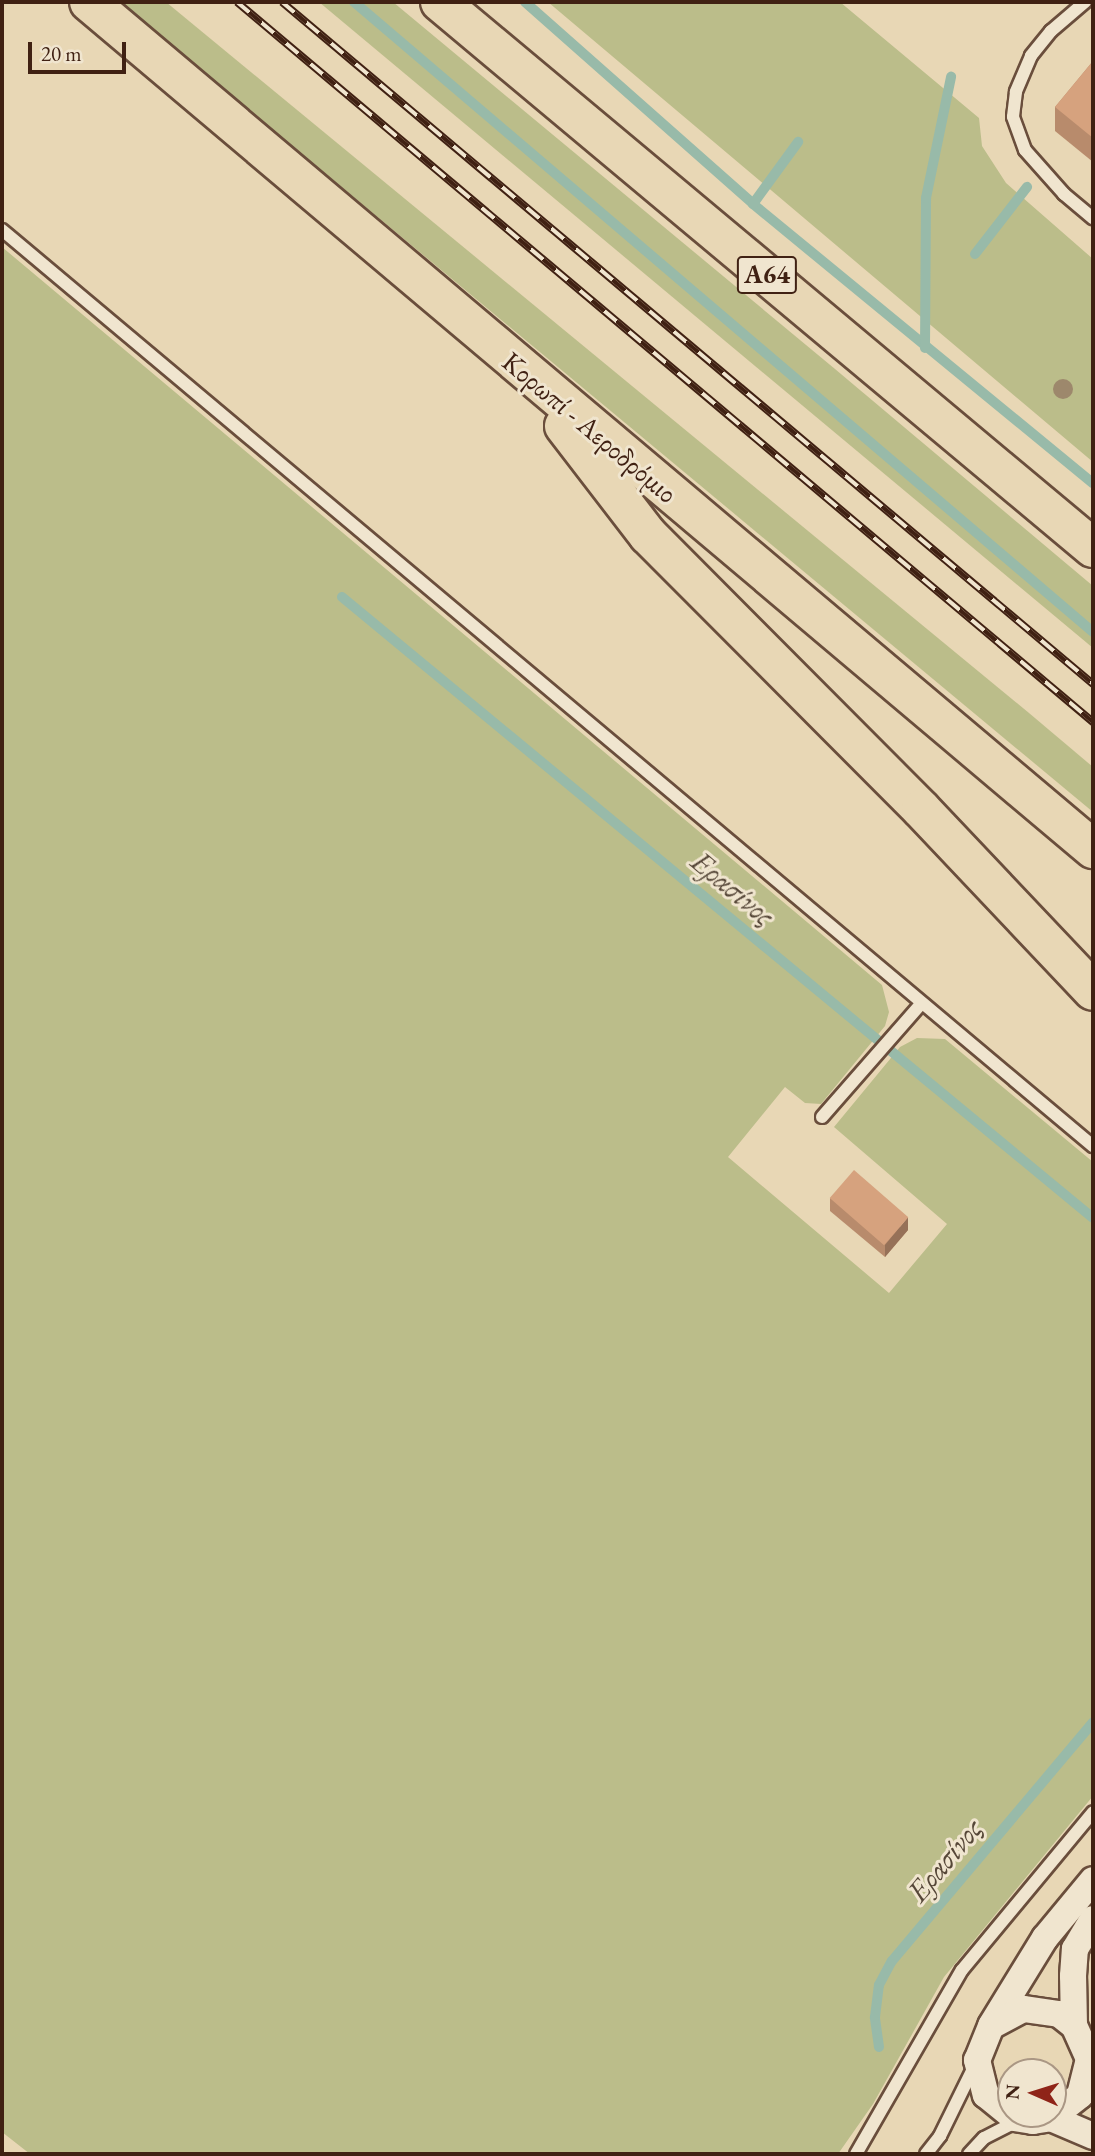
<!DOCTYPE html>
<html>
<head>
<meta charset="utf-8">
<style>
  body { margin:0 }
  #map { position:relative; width:1095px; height:2156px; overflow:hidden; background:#e8d7b5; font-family:"EB Garamond",serif }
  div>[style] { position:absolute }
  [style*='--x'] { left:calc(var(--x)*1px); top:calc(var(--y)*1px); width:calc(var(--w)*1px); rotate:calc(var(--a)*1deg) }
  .green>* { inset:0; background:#bbbd8a }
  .stream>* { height:10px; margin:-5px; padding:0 5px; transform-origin:5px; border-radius:5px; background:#98baa9 }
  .roads { filter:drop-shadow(2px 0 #6a4e3c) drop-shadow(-2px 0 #6a4e3c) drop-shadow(0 2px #6a4e3c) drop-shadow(0 -2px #6a4e3c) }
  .service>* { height:12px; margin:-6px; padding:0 6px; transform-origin:6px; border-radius:6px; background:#f0e5cf }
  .minor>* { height:26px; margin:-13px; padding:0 13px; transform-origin:13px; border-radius:13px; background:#f0e5cf }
  .motorway>* { height:38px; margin:-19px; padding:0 19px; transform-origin:19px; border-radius:19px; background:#e8d7b5 }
  .rail>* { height:8px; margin-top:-4px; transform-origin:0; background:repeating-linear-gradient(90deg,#f0e5cf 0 16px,#402113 0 32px); box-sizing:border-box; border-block:2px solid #402113 }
  .trees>* { width:20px; height:20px; margin:-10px; border-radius:50%; background:#9d886c }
  .wall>* { inset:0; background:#b88b6c }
  .shaded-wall>* { inset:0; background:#967158 }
  .building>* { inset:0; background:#d6a27e; transform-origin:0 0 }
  span { translate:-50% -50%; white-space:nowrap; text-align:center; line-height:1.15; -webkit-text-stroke:6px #f0e5cf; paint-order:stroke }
  .shield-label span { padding:2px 5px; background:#f0e5cf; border:2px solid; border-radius:5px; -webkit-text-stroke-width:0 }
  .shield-label { font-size:26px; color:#402113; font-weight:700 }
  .street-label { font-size:28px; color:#402113 }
  .water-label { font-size:30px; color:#564738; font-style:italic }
  .frame { position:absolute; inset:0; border:4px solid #402113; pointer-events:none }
  .north { position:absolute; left:997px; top:2058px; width:70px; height:70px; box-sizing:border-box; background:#f0e5cf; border:2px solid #aa9784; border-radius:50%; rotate:273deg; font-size:19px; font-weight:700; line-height:28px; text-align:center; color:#402113 }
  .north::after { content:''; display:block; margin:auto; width:24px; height:32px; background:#8f2418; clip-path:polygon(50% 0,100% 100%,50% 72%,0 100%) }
  .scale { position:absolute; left:28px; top:42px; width:98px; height:32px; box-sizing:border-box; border:4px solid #402113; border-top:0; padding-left:9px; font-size:21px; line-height:24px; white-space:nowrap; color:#402113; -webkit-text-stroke:5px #f0e5cf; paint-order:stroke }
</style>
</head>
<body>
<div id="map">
  <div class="green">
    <div style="clip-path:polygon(119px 2px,166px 2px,1029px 713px,1093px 767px,1093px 812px)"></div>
    <div style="clip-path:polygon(319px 2px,393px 2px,835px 369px,1093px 586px,1093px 648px)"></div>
    <div style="clip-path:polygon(548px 2px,840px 2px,979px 118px,982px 146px,1006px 183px,1093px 259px,1093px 462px)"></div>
    <div style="clip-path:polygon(2px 247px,882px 985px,889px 1012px,885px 1026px,821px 1104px,805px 1103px,785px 1087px,728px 1157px,889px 1293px,947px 1224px,834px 1127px,900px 1047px,917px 1038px,945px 1039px,1093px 1162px,1093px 1796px,944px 1977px,873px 2104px,838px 2154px,30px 2154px,2px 2132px)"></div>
  </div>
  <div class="stream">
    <div style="--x:354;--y:2;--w:971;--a:40.45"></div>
    <div style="--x:525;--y:2;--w:305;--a:41.5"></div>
    <div style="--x:753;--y:204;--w:440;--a:39.4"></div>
    <div style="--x:753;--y:204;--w:77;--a:-54"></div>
    <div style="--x:975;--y:254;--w:85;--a:-52.2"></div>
    <div style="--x:925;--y:348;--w:150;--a:-89.6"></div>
    <div style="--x:926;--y:198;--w:124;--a:-78.3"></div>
    <div style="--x:342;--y:597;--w:974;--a:39.59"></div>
    <div style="--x:879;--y:2047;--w:30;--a:-98"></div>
    <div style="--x:875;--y:2017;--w:32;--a:-83"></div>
    <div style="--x:879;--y:1985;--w:27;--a:-62"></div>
    <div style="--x:892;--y:1961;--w:312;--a:-49.9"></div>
  </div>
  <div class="roads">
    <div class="service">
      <div style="--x:1085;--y:2;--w:45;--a:139.5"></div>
      <div style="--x:1051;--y:31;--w:32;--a:129"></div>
      <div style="--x:1031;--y:56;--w:39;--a:113"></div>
      <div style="--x:1016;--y:92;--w:25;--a:97"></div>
      <div style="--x:1013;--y:117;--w:35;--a:70"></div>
      <div style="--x:1025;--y:150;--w:59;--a:48.4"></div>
      <div style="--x:1064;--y:194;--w:38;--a:40"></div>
      <div style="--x:2;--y:230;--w:1425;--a:40.02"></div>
      <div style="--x:822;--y:1117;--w:150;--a:-48.8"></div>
      <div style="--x:856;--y:2154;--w:212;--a:-60.1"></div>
      <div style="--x:962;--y:1970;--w:205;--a:-50.3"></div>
      <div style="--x:926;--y:2154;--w:23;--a:-52"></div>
      <div style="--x:940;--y:2136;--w:77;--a:-63.8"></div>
      <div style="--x:969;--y:2154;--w:22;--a:-47"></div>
      <div style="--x:984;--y:2138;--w:37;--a:-27"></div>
    </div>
    <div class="minor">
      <div style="--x:992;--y:2024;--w:101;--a:-58.4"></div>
      <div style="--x:1045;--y:1938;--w:75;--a:-50.4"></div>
      <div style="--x:1074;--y:2026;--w:19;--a:-141"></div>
      <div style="--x:1059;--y:2014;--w:36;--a:-172"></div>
      <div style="--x:1023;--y:2009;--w:36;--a:152"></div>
      <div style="--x:991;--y:2026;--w:37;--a:112"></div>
      <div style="--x:977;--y:2060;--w:36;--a:76"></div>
      <div style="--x:986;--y:2095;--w:36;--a:39"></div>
      <div style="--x:1014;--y:2118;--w:19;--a:9"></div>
      <div style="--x:1033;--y:2121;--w:18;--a:-9"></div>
      <div style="--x:1051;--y:2118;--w:37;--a:-38"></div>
      <div style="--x:1080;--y:2095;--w:37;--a:-76"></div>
      <div style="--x:1089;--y:2059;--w:36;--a:-114"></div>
      <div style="--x:1074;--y:2026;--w:50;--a:-91.1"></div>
      <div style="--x:1073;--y:1976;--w:27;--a:-86"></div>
      <div style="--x:1075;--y:1949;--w:35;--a:-59"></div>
      <div style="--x:1051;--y:2118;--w:46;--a:23.2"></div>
    </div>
    <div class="motorway">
      <div style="--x:89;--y:2;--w:1314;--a:40.15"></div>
      <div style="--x:440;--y:2;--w:851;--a:39.9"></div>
      <div style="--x:564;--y:426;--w:138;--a:52.4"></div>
      <div style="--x:648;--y:535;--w:387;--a:45.1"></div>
      <div style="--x:921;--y:809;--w:250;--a:46.6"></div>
    </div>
  </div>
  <div class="rail">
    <div style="--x:237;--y:2;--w:1119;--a:40.07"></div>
    <div style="--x:282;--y:2;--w:1060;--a:40.06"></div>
  </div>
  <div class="trees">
    <div style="left:1063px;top:389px"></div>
  </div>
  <div class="wall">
    <div style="clip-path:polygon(1093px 61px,1093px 162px,1055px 131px,1055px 107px)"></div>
    <div style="clip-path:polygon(830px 1198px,908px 1230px,885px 1257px,830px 1211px)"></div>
  </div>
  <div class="shaded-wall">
    <div style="clip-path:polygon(908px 1217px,908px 1230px,885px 1257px,885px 1245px)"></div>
  </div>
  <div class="building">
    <div style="clip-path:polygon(1093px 61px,1093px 138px,1055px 107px)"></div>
    <div style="left:854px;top:1170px;width:72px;height:37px;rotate:41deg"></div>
  </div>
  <div class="shield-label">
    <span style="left:767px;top:275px">Α64</span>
  </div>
  <div class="street-label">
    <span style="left:590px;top:427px;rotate:40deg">Κορωπί - Αεροδρόμιο</span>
  </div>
  <div class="water-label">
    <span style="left:733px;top:889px;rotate:40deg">Ερασίνος</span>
    <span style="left:945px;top:1860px;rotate:-50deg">Ερασίνος</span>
  </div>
  <div class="frame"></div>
  <div class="north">N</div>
  <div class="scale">20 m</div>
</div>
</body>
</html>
